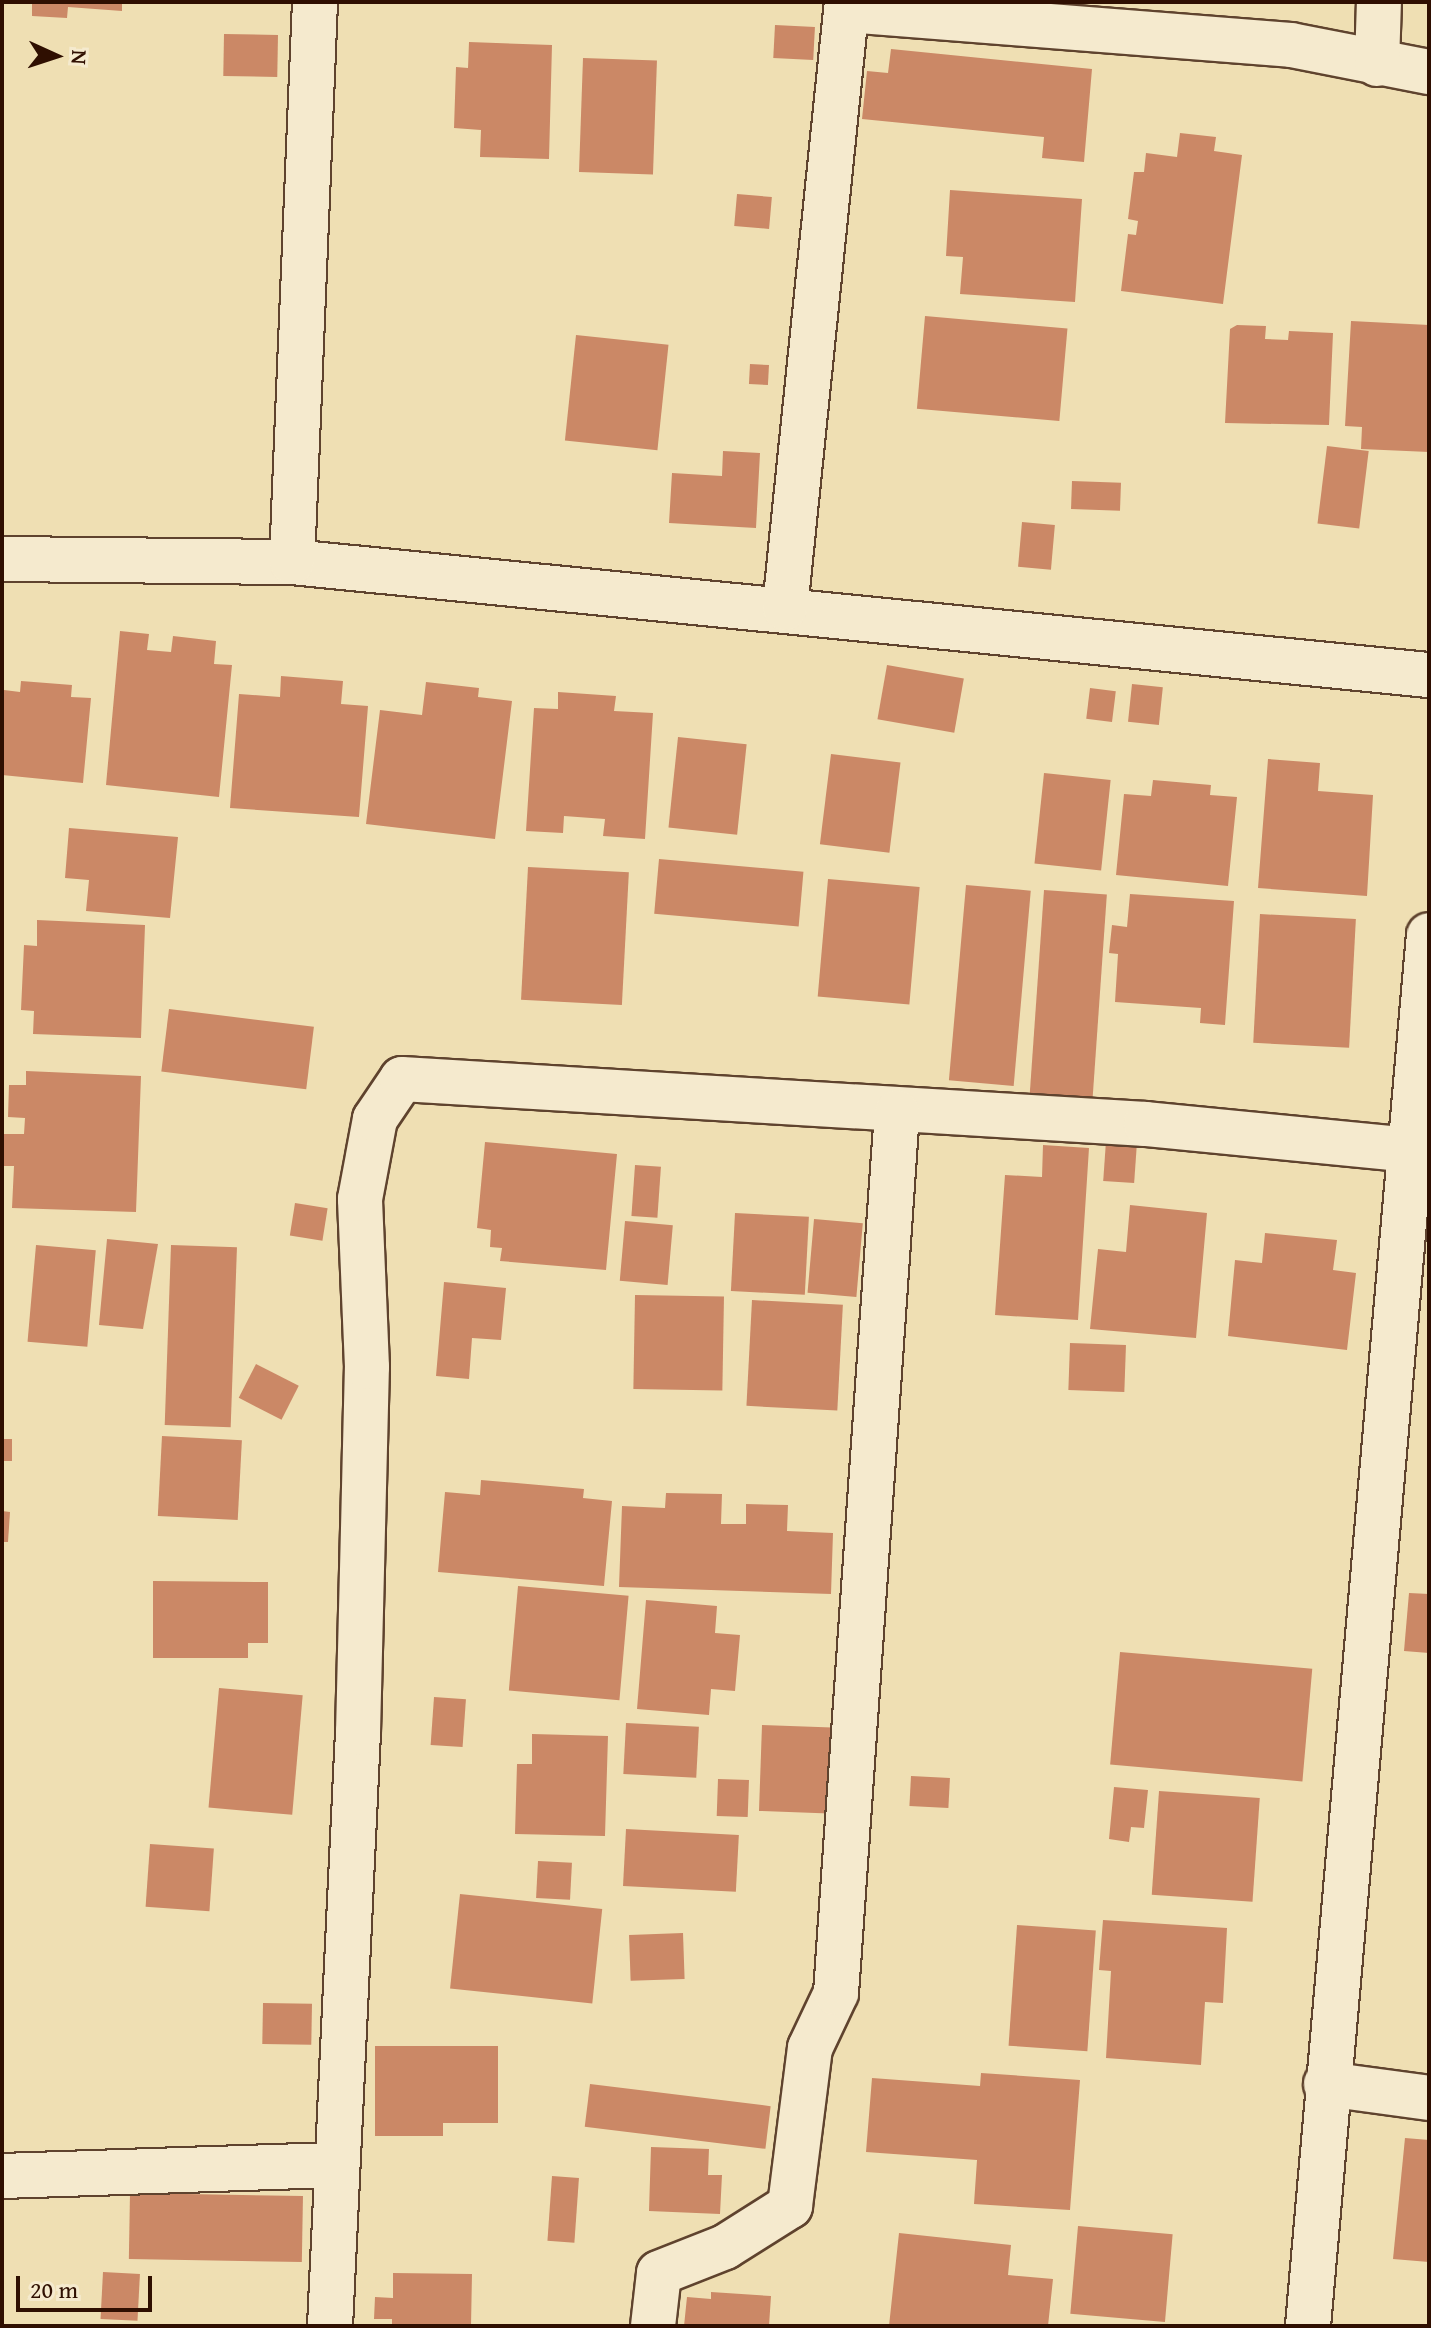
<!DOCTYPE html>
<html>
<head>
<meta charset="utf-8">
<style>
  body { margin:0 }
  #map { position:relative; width:1431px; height:2328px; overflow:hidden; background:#efdfb3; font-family:"Gentium Book Plus",serif }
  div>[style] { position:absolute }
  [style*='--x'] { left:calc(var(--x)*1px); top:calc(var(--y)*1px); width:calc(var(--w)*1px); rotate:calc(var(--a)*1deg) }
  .building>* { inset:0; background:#cb8866; transform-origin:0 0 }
  .roads { filter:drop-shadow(2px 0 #5f432e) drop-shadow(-2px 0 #5f432e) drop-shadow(0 2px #5f432e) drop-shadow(0 -2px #5f432e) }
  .minor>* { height:44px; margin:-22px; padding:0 22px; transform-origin:22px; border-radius:22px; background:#f5eace }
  span { translate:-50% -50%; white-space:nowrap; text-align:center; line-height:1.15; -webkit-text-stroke:8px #f5eace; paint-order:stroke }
  .frame { position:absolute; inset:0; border:4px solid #2f0f01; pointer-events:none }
  .north { position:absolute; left:16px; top:16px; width:80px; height:80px; -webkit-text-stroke:6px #f5eace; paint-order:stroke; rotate:93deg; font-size:22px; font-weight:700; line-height:32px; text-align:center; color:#2f0f01 }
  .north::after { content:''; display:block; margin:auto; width:28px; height:36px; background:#2f0f01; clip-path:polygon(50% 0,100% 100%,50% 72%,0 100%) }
  .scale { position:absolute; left:16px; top:2276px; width:136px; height:36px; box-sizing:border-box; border:4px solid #2f0f01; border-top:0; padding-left:10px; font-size:24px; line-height:28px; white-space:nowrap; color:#2f0f01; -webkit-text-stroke:6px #f5eace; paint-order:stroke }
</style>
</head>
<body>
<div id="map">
  <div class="building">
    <div style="clip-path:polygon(32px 2px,122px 2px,122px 11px,68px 7px,67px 18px,32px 16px)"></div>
    <div style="left:775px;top:25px;width:40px;height:33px;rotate:3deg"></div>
    <div style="left:224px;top:34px;width:54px;height:42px;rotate:1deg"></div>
    <div style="clip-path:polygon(469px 42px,552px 45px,549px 159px,480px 157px,481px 130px,454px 128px,456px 67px,468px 68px)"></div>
    <div style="clip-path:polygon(891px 49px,1092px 69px,1084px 162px,1042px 158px,1044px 137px,862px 119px,867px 71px,888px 73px)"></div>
    <div style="left:583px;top:58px;width:74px;height:114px;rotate:2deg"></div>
    <div style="clip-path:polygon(1180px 133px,1216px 137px,1214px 151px,1242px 155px,1223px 304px,1121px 291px,1128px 234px,1136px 235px,1138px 221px,1128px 219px,1134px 172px,1144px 172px,1146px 153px,1177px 157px)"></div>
    <div style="clip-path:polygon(950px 190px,1082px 199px,1075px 302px,960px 294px,963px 257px,946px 256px)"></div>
    <div style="left:737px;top:194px;width:35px;height:32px;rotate:5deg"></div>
    <div style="left:925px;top:316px;width:143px;height:93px;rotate:5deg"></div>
    <div style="clip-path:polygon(1351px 321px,1429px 325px,1429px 452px,1361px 449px,1362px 427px,1345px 426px)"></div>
    <div style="clip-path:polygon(1237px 325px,1266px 326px,1265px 339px,1288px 340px,1289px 331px,1333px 333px,1329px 425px,1225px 423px,1230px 329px)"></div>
    <div style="left:576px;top:335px;width:93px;height:106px;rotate:6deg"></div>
    <div style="left:750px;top:364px;width:19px;height:20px;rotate:3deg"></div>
    <div style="left:1327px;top:446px;width:42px;height:78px;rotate:7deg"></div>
    <div style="clip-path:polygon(723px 451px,760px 453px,756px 528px,669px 523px,672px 473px,722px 476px)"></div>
    <div style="left:1072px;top:481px;width:49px;height:28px;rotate:2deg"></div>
    <div style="left:1022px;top:522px;width:33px;height:45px;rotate:5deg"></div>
    <div style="clip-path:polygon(120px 631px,149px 634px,147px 650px,171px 652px,173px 636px,216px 641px,214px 664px,232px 665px,219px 797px,106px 785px)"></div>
    <div style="left:887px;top:665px;width:78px;height:55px;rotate:10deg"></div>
    <div style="clip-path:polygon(281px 676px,343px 681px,341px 704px,368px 706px,359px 817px,230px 808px,239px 694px,280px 697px)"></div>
    <div style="clip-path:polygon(21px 681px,72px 685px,71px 697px,91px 698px,83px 783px,2px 775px,4px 690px,20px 692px)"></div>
    <div style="clip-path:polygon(426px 682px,479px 688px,478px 697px,512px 701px,495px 839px,366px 824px,380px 710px,422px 715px)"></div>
    <div style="left:1132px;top:684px;width:31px;height:38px;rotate:6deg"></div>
    <div style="left:1090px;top:688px;width:26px;height:31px;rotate:7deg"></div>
    <div style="clip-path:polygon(558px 692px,616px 696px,614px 711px,653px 713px,645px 839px,603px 836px,605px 819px,564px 816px,563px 833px,526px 831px,534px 708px,558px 709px)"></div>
    <div style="left:678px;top:737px;width:69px;height:91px;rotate:6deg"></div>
    <div style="left:831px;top:754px;width:70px;height:91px;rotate:7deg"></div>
    <div style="clip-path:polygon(1268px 759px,1320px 763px,1318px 791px,1373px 795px,1367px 896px,1258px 888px)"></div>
    <div style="left:1044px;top:773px;width:67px;height:91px;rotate:6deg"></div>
    <div style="clip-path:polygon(1153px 780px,1211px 785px,1210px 795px,1237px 797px,1228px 886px,1116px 875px,1124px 794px,1151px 796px)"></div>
    <div style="clip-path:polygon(69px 828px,178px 837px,170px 918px,86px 911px,89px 880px,65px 878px)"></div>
    <div style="left:659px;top:859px;width:145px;height:55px;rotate:5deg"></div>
    <div style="left:528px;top:867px;width:101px;height:133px;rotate:3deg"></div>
    <div style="left:828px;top:879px;width:92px;height:118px;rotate:5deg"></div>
    <div style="left:966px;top:885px;width:65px;height:196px;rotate:5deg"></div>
    <div style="left:1044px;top:890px;width:63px;height:206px;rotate:4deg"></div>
    <div style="clip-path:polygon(1130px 894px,1234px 901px,1225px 1025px,1200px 1023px,1201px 1008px,1115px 1002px,1118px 954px,1109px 953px,1112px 925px,1127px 927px)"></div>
    <div style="left:1260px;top:914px;width:96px;height:129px;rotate:3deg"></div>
    <div style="clip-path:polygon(37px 920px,145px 925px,141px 1038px,33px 1034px,34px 1011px,21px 1010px,24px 945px,37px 946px)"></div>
    <div style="left:169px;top:1009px;width:146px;height:63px;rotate:7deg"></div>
    <div style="clip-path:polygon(26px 1071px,141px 1076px,136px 1212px,12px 1208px,14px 1166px,2px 1166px,2px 1134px,24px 1134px,25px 1118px,8px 1117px,9px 1085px,26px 1085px)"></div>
    <div style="left:1106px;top:1141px;width:31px;height:40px;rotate:4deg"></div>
    <div style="clip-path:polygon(485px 1142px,617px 1154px,606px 1270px,500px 1261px,502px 1248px,490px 1247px,491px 1230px,477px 1228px)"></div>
    <div style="clip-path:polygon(1043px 1145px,1089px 1148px,1078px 1320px,995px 1315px,1005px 1175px,1042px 1177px)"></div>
    <div style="left:635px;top:1165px;width:26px;height:51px;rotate:4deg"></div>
    <div style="left:295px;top:1203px;width:33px;height:33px;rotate:9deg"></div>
    <div style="clip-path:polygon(1130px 1205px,1207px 1213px,1196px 1338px,1090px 1329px,1098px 1249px,1126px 1252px)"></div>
    <div style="left:735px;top:1213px;width:74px;height:78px;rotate:3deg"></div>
    <div style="left:814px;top:1219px;width:49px;height:74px;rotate:5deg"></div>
    <div style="left:625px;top:1221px;width:48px;height:60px;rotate:5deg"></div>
    <div style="clip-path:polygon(1265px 1233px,1337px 1240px,1333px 1270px,1356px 1273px,1347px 1350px,1228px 1336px,1235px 1260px,1262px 1263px)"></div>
    <div style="clip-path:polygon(107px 1239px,158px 1244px,143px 1329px,99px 1325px)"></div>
    <div style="left:36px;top:1245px;width:60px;height:97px;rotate:5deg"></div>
    <div style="left:171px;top:1245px;width:66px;height:180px;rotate:2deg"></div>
    <div style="clip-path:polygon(444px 1282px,506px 1288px,501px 1340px,472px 1338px,469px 1379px,436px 1376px)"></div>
    <div style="left:635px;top:1295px;width:89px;height:94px;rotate:1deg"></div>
    <div style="left:752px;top:1300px;width:91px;height:106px;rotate:3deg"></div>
    <div style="left:1070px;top:1343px;width:56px;height:47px;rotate:2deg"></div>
    <div style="left:256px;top:1364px;width:48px;height:38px;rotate:27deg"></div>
    <div style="left:162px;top:1436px;width:80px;height:80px;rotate:3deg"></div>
    <div style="left:2px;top:1439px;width:10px;height:22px"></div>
    <div style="clip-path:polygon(481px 1480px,584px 1489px,583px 1498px,612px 1501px,604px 1586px,438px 1572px,445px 1492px,480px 1495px)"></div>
    <div style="clip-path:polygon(666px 1493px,722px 1494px,721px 1524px,746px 1524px,746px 1504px,788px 1505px,787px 1531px,833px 1533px,831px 1594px,619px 1587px,622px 1506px,665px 1508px)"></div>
    <div style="clip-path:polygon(2px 1511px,10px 1512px,8px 1542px,2px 1542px)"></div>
    <div style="clip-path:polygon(153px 1581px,268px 1582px,268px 1643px,248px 1643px,248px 1658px,153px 1658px)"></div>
    <div style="left:518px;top:1586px;width:111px;height:105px;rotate:5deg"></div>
    <div style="clip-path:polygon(1409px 1593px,1429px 1594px,1429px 1653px,1404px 1651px)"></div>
    <div style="clip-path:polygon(646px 1600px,717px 1606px,715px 1633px,740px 1635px,735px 1691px,711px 1689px,709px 1715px,637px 1709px)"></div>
    <div style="left:1120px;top:1652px;width:193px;height:113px;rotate:5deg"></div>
    <div style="left:219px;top:1688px;width:84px;height:120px;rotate:5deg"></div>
    <div style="left:434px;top:1697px;width:32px;height:48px;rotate:4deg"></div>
    <div style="left:626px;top:1723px;width:73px;height:51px;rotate:3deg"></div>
    <div style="left:762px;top:1725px;width:70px;height:86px;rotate:2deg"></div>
    <div style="clip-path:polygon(532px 1734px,608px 1736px,605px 1836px,515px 1834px,517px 1764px,532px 1764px)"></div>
    <div style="left:911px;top:1776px;width:39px;height:30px;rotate:3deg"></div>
    <div style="left:718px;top:1779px;width:31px;height:37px;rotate:2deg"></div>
    <div style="clip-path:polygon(1114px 1787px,1148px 1790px,1144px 1828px,1131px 1827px,1129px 1842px,1109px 1839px)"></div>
    <div style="left:1159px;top:1791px;width:101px;height:104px;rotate:4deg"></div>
    <div style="left:626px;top:1829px;width:113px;height:57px;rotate:3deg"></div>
    <div style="left:150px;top:1844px;width:64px;height:63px;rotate:4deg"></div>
    <div style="left:538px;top:1861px;width:34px;height:37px;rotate:3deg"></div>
    <div style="left:460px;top:1894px;width:143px;height:95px;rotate:6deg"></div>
    <div style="clip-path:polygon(1103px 1920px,1227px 1928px,1223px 2003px,1205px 2002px,1201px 2065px,1106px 2058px,1111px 1971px,1099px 1970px)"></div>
    <div style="left:1017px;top:1925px;width:79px;height:121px;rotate:4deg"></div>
    <div style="left:683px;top:1933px;width:46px;height:54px;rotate:88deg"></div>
    <div style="left:263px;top:2003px;width:49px;height:41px;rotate:1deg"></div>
    <div style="clip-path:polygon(375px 2046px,498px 2046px,498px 2123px,443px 2123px,443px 2136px,375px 2136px)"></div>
    <div style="clip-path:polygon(981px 2073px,1080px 2080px,1070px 2210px,974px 2204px,977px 2160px,866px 2152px,872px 2078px,980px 2086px)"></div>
    <div style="left:590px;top:2084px;width:182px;height:43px;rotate:7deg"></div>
    <div style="clip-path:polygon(1405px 2138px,1429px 2140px,1429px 2262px,1393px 2259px)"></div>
    <div style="clip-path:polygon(651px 2147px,709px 2149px,708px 2175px,722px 2175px,720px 2214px,649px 2211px)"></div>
    <div style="left:552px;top:2176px;width:27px;height:65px;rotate:4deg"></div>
    <div style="left:130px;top:2193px;width:173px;height:66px;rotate:1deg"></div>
    <div style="left:1078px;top:2226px;width:95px;height:88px;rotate:5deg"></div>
    <div style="clip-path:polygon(899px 2233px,1011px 2245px,1008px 2275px,1053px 2279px,1048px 2326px,889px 2326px)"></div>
    <div style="left:103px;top:2272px;width:37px;height:47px;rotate:3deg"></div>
    <div style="clip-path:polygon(393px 2273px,472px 2274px,471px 2326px,392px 2326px,392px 2319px,374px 2319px,375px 2297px,393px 2298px)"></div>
    <div style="clip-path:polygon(711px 2292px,771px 2296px,769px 2326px,684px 2326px,687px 2297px,711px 2299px)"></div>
  </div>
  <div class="roads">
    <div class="minor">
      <div style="--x:847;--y:10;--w:445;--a:4.5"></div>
      <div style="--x:1291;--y:45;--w:141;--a:11.1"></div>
      <div style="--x:1377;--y:64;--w:62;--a:-88.2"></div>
      <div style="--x:2;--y:559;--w:290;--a:0.6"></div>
      <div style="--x:292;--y:562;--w:1143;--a:5.68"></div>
      <div style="--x:292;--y:562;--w:560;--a:-87.65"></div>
      <div style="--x:785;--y:608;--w:609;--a:-84.16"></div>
      <div style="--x:1326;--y:2084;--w:104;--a:7.7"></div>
      <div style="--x:2;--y:2176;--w:335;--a:-1.9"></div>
      <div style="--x:330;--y:2326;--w:594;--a:-87.3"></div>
      <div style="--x:358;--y:1733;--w:366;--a:-88.6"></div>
      <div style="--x:367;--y:1367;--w:168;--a:-92.4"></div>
      <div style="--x:360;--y:1199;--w:81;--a:-79.4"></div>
      <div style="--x:375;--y:1119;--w:48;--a:-56"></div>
      <div style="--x:402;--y:1079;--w:745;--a:3.46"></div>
      <div style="--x:1146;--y:1124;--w:266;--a:5.6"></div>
      <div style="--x:653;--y:2326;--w:53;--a:-83.5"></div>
      <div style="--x:659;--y:2273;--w:71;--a:-21.5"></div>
      <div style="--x:725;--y:2247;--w:77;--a:-32.2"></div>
      <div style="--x:790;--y:2206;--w:159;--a:-82.8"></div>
      <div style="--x:810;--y:2048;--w:61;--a:-64.7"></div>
      <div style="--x:836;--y:1993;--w:883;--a:-86.04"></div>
      <div style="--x:1308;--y:2326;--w:1396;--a:-85.03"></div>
    </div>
  </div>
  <div class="frame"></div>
  <div class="north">N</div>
  <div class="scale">20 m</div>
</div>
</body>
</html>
